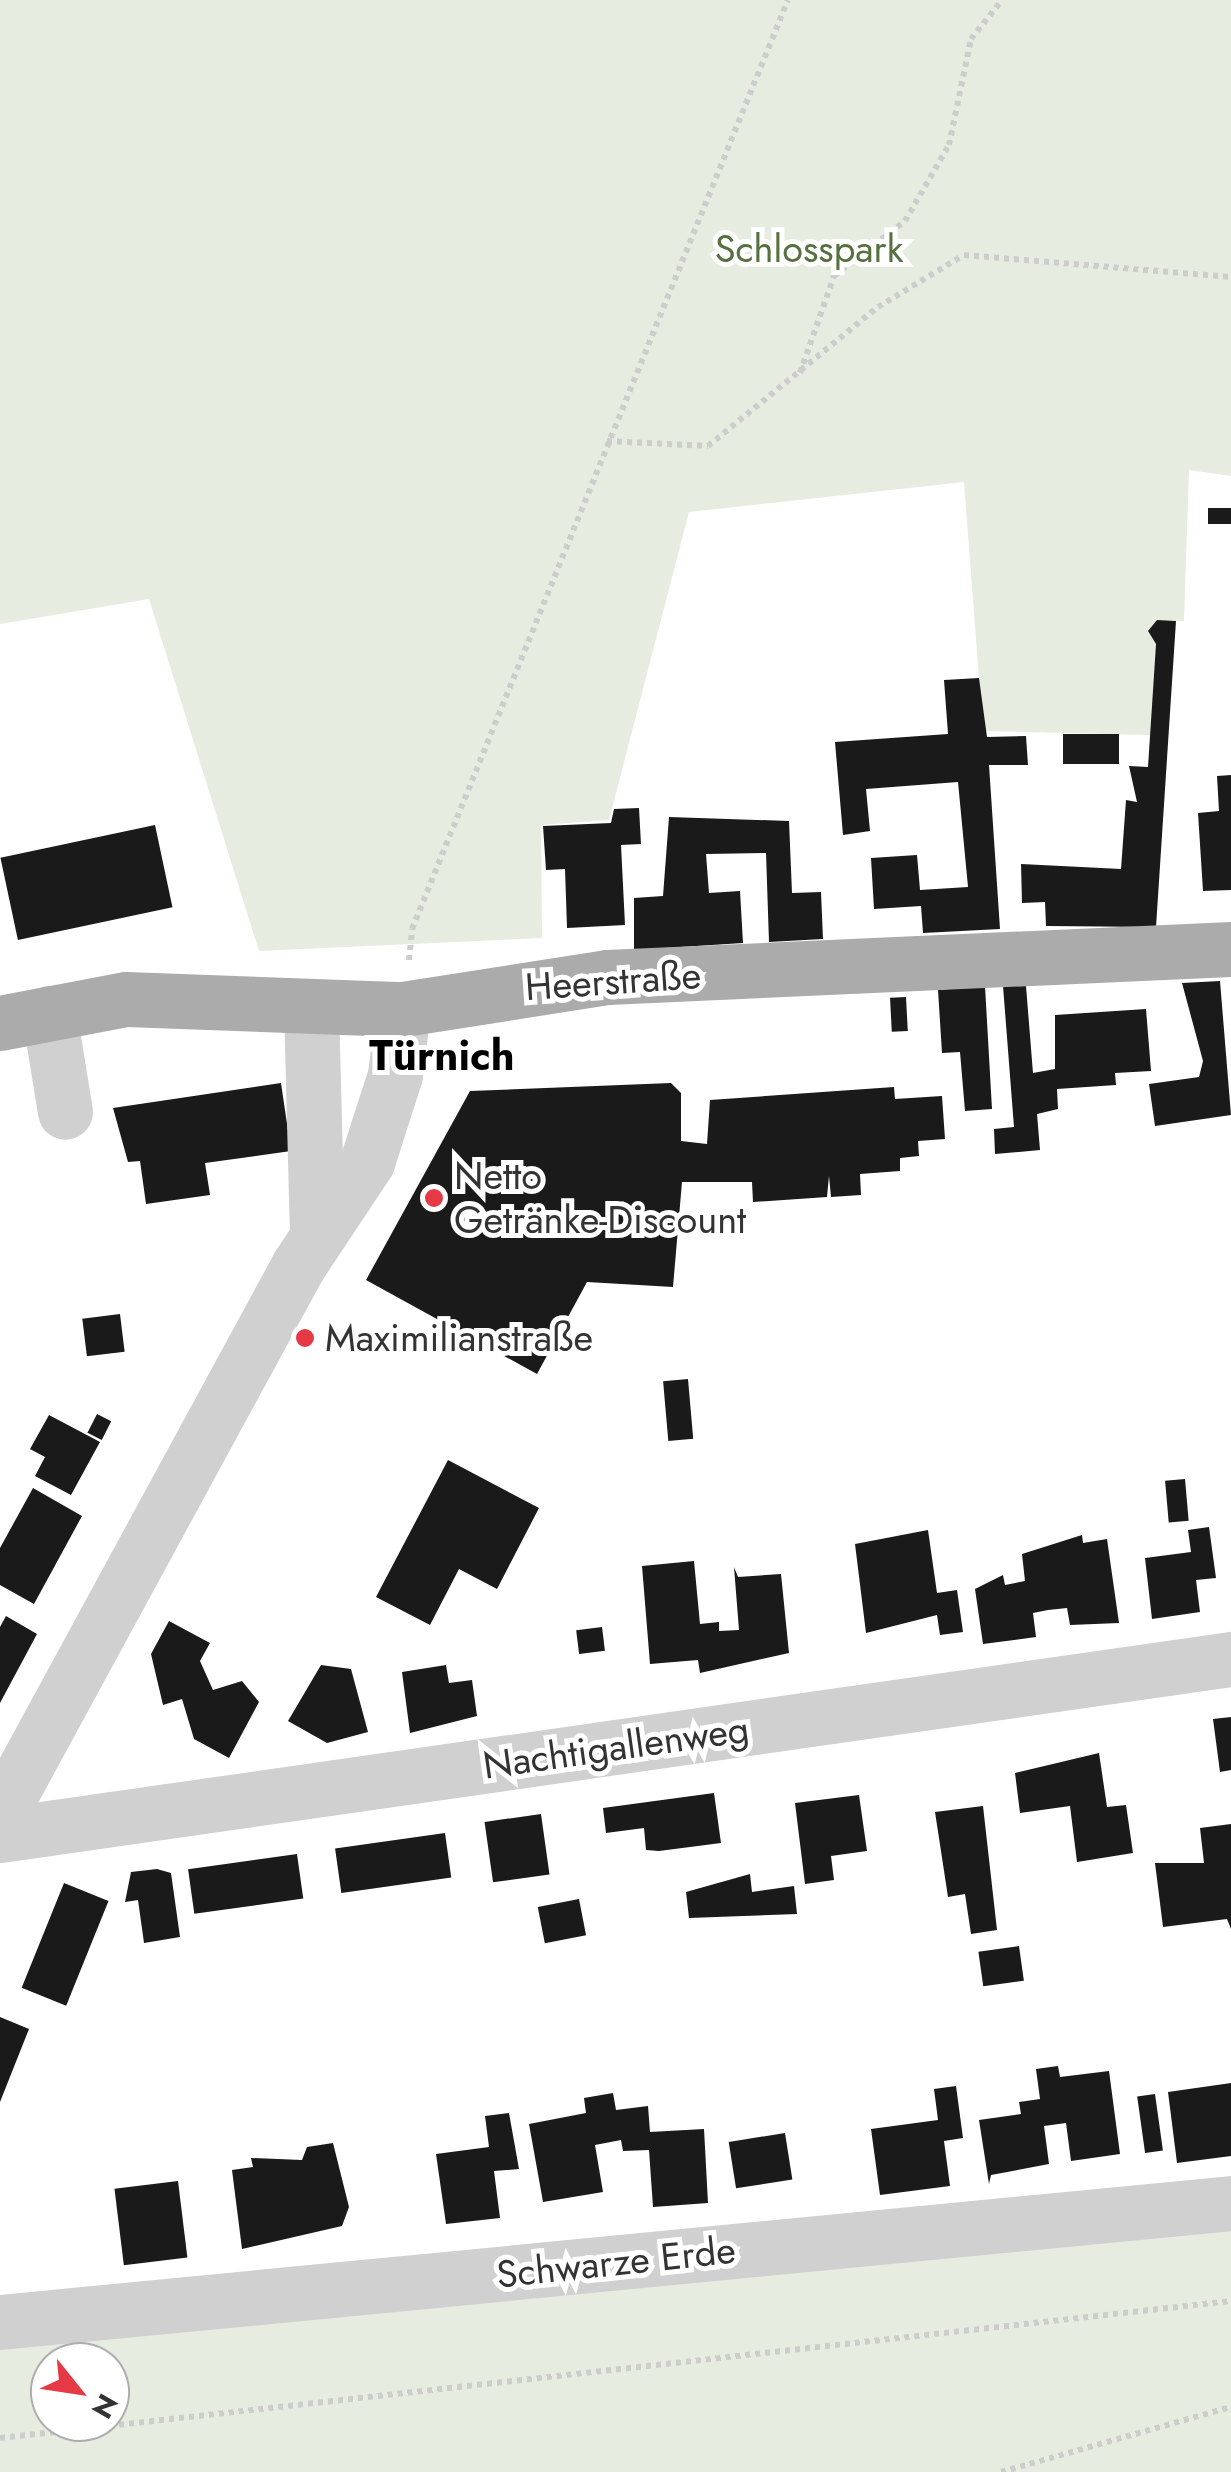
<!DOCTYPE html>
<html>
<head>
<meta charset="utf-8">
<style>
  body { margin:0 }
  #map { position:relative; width:1231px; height:2472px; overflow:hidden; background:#fff; font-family:Jost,sans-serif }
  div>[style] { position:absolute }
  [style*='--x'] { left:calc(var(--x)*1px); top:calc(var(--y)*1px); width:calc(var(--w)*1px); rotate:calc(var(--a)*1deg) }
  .green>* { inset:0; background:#e6ecdf }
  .building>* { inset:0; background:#1a1a1a; transform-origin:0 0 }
  .path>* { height:6px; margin-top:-3px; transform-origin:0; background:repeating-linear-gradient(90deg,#cdcdcd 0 5px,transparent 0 10px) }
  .minor>* { height:55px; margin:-27.5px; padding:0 27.5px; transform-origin:27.5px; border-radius:27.5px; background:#d0d0d0 }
  .major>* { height:55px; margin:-27.5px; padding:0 27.5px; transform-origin:27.5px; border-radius:27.5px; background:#ababab }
  .dots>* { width:28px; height:28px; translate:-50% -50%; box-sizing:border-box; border:5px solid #fff; border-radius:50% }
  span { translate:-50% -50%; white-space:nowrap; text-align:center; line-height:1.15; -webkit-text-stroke:10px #fff; paint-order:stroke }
  .park-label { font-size:38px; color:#56703f }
  .street-label { font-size:38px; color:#333 }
  .poi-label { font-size:38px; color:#333 }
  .left { translate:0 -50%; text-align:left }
  .quarter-label { font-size:42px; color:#000; font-weight:700 }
  .north { position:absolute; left:30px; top:2342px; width:100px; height:100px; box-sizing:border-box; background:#fff; border:2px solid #adadad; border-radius:50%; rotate:120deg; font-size:28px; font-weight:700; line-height:40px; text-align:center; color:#333 }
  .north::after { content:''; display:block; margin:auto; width:35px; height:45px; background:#e63946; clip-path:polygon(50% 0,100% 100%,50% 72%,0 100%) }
</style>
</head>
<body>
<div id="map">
  <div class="green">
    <div style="clip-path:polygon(0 0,1231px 0,1231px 476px,1189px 470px,1184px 621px,1158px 620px,1148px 632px,1156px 644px,1150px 735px,983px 731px,964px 482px,689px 512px,609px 820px,541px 825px,542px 938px,259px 951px,149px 599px,0 624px)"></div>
    <div style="clip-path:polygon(evenodd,1231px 2228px,1231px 2472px,0 2472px,0 2346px,1231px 2228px,50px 2362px,110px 2362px,110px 2422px,50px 2422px,50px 2362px)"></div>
  </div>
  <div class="building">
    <div style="left:1208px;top:508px;width:23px;height:16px"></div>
    <div style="clip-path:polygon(1157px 620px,1176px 621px,1156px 927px,1046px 926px,1045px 902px,1022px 903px,1021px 864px,1121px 869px,1126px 800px,1137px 802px,1129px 766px,1148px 767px,1156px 644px,1148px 631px)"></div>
    <div style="clip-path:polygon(979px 678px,987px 737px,1026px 736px,1028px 765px,989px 765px,1000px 929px,923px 933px,921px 906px,874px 909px,871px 858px,917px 855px,920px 890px,968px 887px,958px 782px,866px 789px,870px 831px,843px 835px,835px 742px,948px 734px,944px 680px)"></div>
    <div style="left:1119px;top:734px;width:30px;height:56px;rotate:90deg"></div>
    <div style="clip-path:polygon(1231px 775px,1231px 890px,1203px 891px,1198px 813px,1219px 811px,1217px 776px)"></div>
    <div style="clip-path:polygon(639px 808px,641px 844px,621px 845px,625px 925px,567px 928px,565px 869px,546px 870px,543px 826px,611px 823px,614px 809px)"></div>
    <div style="clip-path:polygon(669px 817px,789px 821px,792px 893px,821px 892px,823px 939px,769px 942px,766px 853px,706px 854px,709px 893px,740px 891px,743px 943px,634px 950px,634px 898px,663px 896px)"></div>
    <div style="left:155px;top:825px;width:84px;height:158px;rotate:78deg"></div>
    <div style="clip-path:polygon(1220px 981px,1231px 1115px,1155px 1126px,1149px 1084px,1199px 1077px,1203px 1061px,1182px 983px)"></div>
    <div style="clip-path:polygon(985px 986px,992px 1109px,965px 1111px,960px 1052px,942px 1053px,938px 990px)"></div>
    <div style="clip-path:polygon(1003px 986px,1026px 986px,1033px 1073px,1055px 1069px,1055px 1015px,1146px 1009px,1151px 1071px,1115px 1073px,1116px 1085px,1057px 1089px,1058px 1109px,1037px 1114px,1040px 1150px,995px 1154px,994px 1129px,1014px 1127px)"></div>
    <div style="left:906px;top:997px;width:34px;height:16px;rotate:87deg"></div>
    <div style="clip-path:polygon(281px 1083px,291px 1151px,205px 1163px,210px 1195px,146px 1204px,140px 1161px,128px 1162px,113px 1108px)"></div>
    <div style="clip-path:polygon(671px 1083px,681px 1093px,681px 1141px,707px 1144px,710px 1100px,894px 1087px,895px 1099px,942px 1096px,945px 1139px,918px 1141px,919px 1156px,900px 1158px,900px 1171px,860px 1174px,861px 1195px,831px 1197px,829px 1176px,827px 1197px,753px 1202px,752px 1182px,682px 1182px,673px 1287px,587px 1282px,537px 1374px,366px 1280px,470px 1091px)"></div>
    <div style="left:120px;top:1314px;width:38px;height:38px;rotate:83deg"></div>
    <div style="left:688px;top:1379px;width:60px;height:25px;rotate:85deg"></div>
    <div style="left:97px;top:1414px;width:16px;height:21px;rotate:27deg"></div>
    <div style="clip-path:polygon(49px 1415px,100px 1442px,71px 1495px,35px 1476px,45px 1457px,30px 1449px)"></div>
    <div style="clip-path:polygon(448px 1460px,539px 1508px,497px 1589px,459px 1569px,430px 1625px,376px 1597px)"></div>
    <div style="left:1185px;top:1479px;width:42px;height:20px;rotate:85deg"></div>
    <div style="clip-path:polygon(33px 1488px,82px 1516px,34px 1604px,0 1585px,0 1548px)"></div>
    <div style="clip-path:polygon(1209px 1527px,1216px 1578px,1196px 1580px,1200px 1612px,1152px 1619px,1145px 1558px,1191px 1552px,1188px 1530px)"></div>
    <div style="clip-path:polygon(928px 1530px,937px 1593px,957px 1590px,963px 1632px,940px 1635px,937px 1615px,866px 1633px,855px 1544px)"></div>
    <div style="clip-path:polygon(1082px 1535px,1083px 1543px,1107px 1539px,1119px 1623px,1070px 1625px,1067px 1608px,1048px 1610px,1033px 1613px,1036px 1637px,983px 1644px,975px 1589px,1003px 1575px,1005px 1585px,1025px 1581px,1022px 1554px)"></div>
    <div style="clip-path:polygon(694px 1561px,700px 1624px,719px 1622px,719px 1631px,739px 1630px,734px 1567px,738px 1577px,781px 1574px,789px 1653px,700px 1673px,698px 1660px,650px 1664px,642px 1566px)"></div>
    <div style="clip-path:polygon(6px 1616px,37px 1634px,0 1703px,0 1627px)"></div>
    <div style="clip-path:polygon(169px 1621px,210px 1643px,200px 1661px,213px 1690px,242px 1681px,259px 1702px,229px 1758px,194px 1739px,182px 1699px,163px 1705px,151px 1654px)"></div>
    <div style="left:602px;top:1627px;width:24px;height:26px;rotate:83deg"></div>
    <div style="clip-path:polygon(321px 1665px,351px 1669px,368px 1732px,327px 1743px,288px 1721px)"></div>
    <div style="clip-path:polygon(446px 1665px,449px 1683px,472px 1680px,477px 1716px,410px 1733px,402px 1672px)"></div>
    <div style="clip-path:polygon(1231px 1717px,1231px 1770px,1220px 1772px,1213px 1719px)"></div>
    <div style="clip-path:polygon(1099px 1753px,1107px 1807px,1126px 1805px,1133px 1853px,1077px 1862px,1070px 1806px,1020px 1813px,1015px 1773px)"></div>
    <div style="clip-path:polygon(714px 1793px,721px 1843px,659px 1851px,646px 1850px,644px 1828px,606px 1833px,603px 1808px)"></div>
    <div style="clip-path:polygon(859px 1795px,867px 1851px,831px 1856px,834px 1880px,805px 1884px,795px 1803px)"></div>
    <div style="clip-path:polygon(983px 1806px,997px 1930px,971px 1934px,965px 1894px,948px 1897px,935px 1812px)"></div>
    <div style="left:541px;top:1814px;width:61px;height:57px;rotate:82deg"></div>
    <div style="clip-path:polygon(1231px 1824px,1231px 1929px,1227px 1919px,1163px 1927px,1155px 1863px,1204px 1863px,1200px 1828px)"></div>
    <div style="left:445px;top:1833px;width:45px;height:111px;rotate:82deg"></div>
    <div style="left:297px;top:1854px;width:45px;height:110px;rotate:82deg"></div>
    <div style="clip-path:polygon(157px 1869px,171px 1873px,180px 1937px,144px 1943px,138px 1900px,125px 1902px,131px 1872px)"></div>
    <div style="clip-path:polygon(750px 1874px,752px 1892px,794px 1886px,797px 1914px,689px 1918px,686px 1892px)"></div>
    <div style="left:64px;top:1883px;width:48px;height:113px;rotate:22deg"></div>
    <div style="left:579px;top:1899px;width:37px;height:42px;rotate:79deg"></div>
    <div style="left:1019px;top:1946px;width:35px;height:41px;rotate:82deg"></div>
    <div style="clip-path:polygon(0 2017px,29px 2029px,0 2102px)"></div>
    <div style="clip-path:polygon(1058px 2066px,1060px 2077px,1109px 2071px,1120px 2154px,1071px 2161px,1066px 2123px,1044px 2126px,1049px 2164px,991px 2175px,989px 2184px,979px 2120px,1021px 2114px,1019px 2102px,1040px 2099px,1036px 2069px)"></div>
    <div style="clip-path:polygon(1231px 2083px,1231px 2156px,1177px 2163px,1168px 2092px)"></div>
    <div style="clip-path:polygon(956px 2086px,963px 2138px,944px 2141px,950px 2186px,880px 2195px,871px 2129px,938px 2120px,934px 2089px)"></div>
    <div style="clip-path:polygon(613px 2093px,616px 2110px,648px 2106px,650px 2132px,704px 2129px,708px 2203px,653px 2207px,649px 2150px,623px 2151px,621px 2140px,595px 2145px,603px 2192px,543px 2202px,529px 2124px,586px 2113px,584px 2098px)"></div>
    <div style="left:1155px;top:2094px;width:57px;height:18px;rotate:82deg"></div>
    <div style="clip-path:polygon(509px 2113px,519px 2169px,494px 2171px,500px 2218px,446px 2224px,436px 2154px,489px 2147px,485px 2116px)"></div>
    <div style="left:785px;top:2133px;width:47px;height:57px;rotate:81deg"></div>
    <div style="clip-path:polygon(333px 2143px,349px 2207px,342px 2226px,242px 2249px,232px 2170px,253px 2167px,251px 2158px,302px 2160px,307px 2147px)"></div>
    <div style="left:178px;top:2181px;width:77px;height:64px;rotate:83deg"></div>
  </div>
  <div class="path">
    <div style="--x:800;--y:373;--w:103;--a:-70.7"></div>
    <div style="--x:834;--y:276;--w:90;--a:-37.8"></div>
    <div style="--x:905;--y:221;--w:88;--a:-59.9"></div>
    <div style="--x:949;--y:145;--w:108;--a:-78.3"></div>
    <div style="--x:971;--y:39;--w:50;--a:-51.5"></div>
    <div style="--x:607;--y:441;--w:101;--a:2.8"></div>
    <div style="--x:708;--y:446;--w:220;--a:-39.3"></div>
    <div style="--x:878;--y:307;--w:100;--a:-31.2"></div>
    <div style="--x:964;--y:255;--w:268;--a:4.7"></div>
    <div style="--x:409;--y:960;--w:31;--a:-84"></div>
    <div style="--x:412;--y:929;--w:1002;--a:-67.97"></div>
    <div style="--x:0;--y:2438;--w:1239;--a:-6.35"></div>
    <div style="--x:1001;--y:2472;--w:239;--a:-15.8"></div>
  </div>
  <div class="minor">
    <div style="--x:311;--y:1007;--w:226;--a:88.5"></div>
    <div style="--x:49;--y:1013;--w:100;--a:80.8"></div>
    <div style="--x:0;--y:1814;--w:624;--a:-61.46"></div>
    <div style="--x:298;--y:1266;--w:125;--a:-56.4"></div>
    <div style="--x:367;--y:1162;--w:91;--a:-72.2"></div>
    <div style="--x:395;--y:1075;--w:66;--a:-83.1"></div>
    <div style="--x:0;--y:1835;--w:1244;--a:-8.14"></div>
    <div style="--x:0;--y:2322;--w:1237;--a:-5.52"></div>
  </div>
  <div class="major">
    <div style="--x:0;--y:1023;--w:128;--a:-10.8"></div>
    <div style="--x:126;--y:999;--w:277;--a:2.1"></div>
    <div style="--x:403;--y:1009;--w:206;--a:-8.9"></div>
    <div style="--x:607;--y:977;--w:625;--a:-2.57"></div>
  </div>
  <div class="dots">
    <div style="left:434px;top:1198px;background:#e63946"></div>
    <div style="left:305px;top:1338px;background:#e63946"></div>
  </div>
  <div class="park-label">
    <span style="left:809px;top:249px">Schlosspark</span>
  </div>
  <div class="street-label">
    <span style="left:613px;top:981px;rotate:-4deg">Heerstraße</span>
    <span style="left:616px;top:1747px;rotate:-8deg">Nachtigallenweg</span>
    <span style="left:616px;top:2262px;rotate:-6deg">Schwarze Erde</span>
  </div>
  <div class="poi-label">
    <span class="left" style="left:454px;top:1198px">Netto<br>Getränke-Discount</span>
    <span class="left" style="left:325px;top:1338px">Maximilianstraße</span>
  </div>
  <div class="quarter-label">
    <span style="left:442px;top:1056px">Türnich</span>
  </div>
  <div class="north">N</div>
</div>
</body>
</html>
